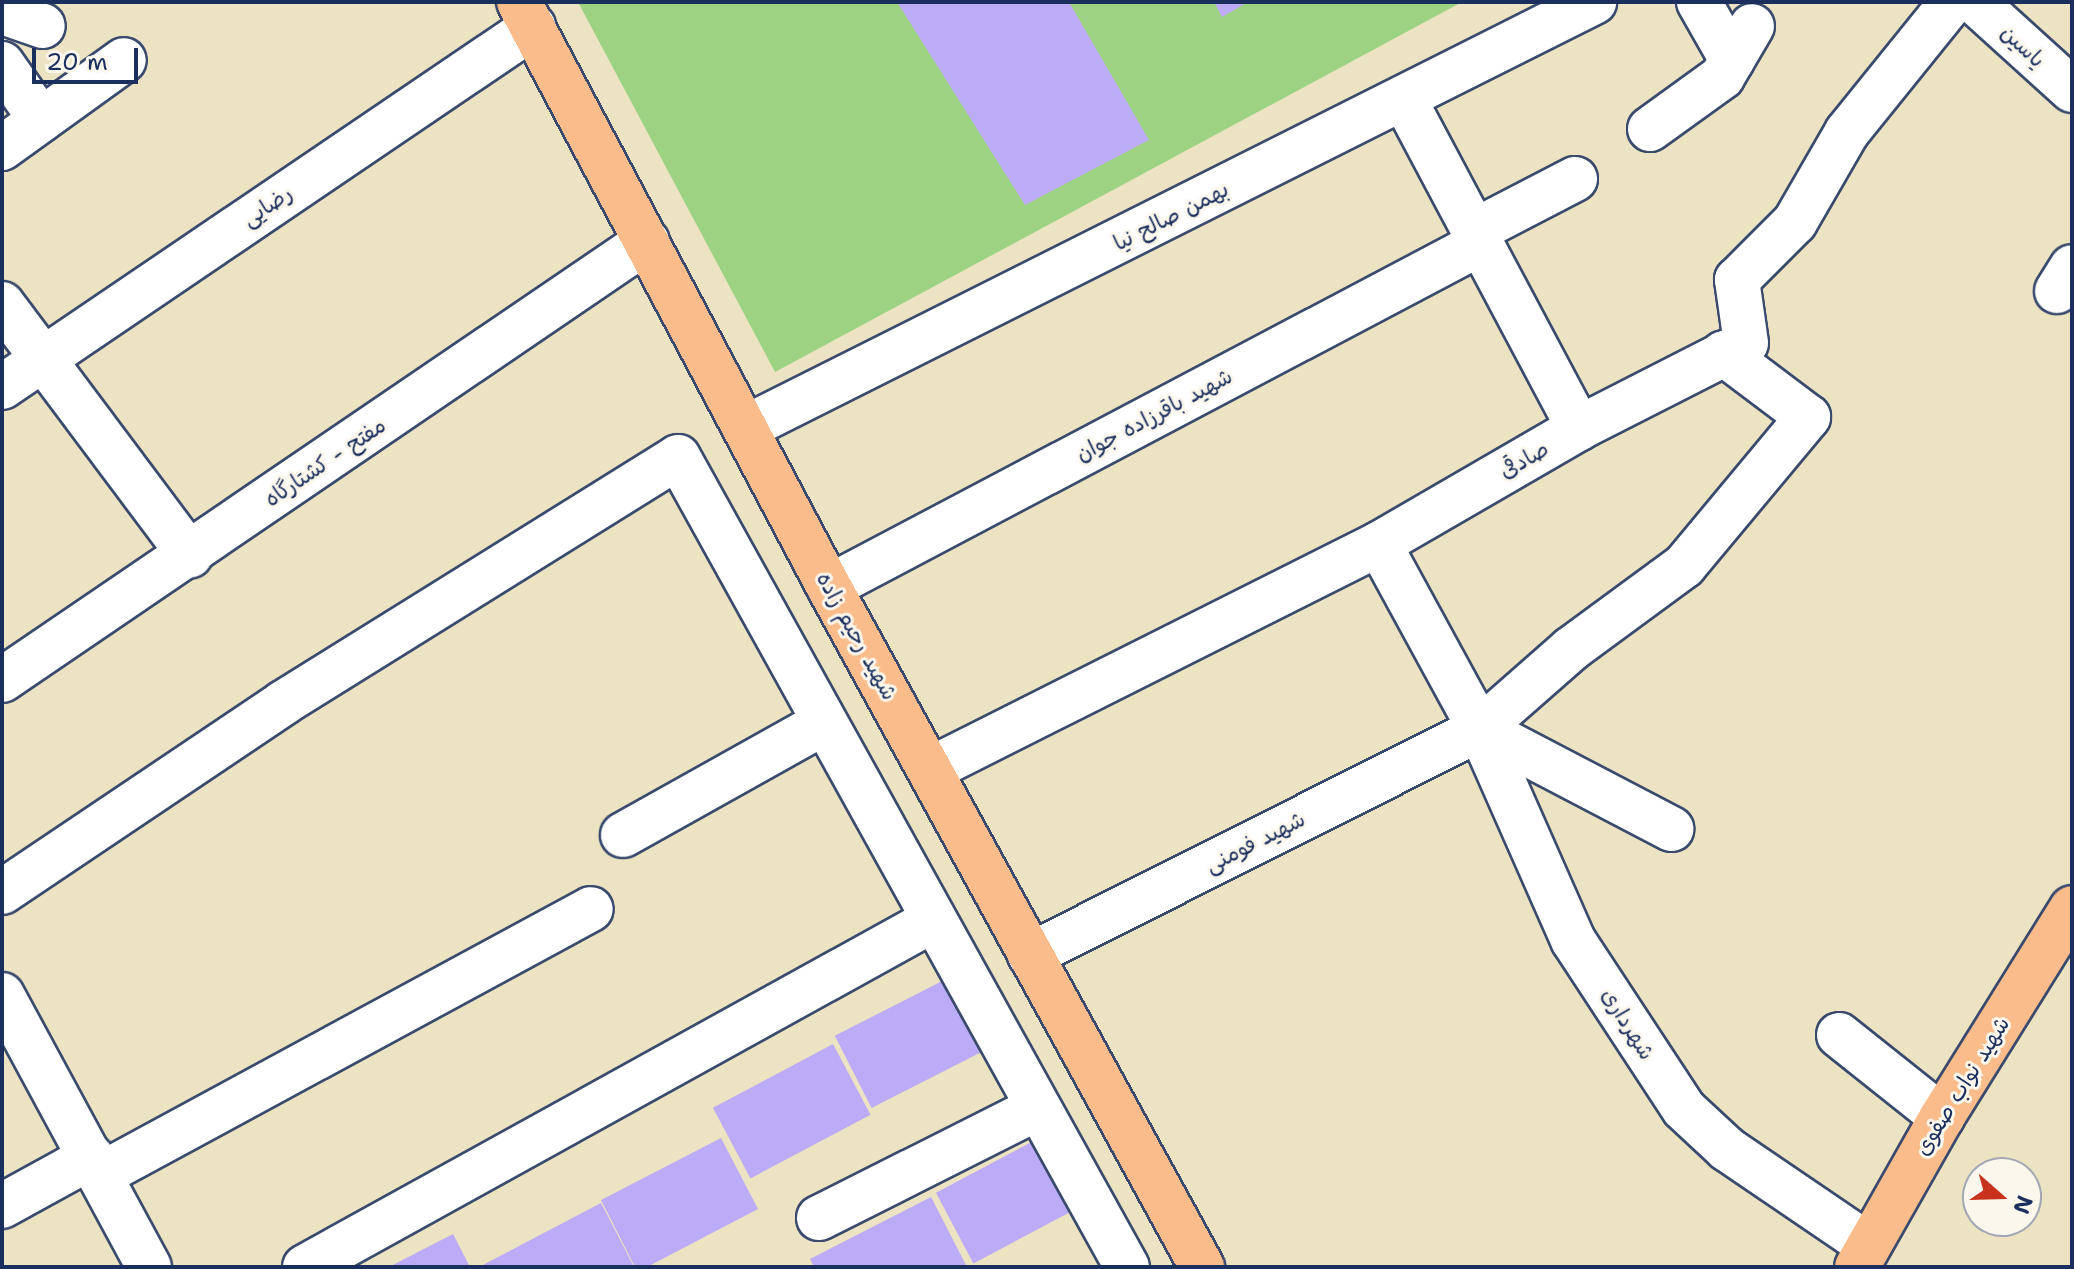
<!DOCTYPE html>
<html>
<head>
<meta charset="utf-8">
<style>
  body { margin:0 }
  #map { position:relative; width:2074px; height:1269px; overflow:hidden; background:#ece3c3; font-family:"Shantell Sans","Playpen Sans Arabic",sans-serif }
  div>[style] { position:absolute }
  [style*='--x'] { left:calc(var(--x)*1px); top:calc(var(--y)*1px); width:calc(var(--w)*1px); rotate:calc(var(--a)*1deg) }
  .green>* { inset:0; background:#9dd283 }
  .building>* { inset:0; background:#bcabf6; transform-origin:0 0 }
  .roads { filter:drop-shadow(2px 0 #3a4a6d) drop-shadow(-2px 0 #3a4a6d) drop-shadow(0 2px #3a4a6d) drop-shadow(0 -2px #3a4a6d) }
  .minor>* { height:44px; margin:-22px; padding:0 22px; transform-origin:22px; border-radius:22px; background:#fff }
  .major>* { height:44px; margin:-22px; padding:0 22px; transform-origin:22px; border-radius:22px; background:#fabc8b }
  span { translate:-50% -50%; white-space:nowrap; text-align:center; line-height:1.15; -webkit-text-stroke:6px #fbf7ec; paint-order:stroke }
  .street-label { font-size:22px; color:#1b2f5e }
  .frame { position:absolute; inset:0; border:4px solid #1b2f5e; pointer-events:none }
  .north { position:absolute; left:1962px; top:1157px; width:80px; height:80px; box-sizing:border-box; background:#fbf7ec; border:2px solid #a1a7b3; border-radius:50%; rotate:110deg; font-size:22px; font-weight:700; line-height:32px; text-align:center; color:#1b2f5e }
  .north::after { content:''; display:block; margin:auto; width:28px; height:36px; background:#c8321e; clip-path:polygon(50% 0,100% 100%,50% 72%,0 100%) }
  .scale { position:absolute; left:32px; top:48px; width:106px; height:36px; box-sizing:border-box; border:4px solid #1b2f5e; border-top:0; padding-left:10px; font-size:24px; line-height:28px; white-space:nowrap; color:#1b2f5e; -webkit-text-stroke:6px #fbf7ec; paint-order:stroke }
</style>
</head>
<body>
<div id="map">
  <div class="green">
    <div style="clip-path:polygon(578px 2px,1462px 2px,775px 372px)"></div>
  </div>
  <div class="building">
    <div style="clip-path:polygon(897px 2px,1069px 2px,1149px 140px,1025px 205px)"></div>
    <div style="clip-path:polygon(1214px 2px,1248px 2px,1222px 17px)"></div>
    <div style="left:956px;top:974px;width:81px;height:136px;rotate:63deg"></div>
    <div style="left:833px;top:1044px;width:80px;height:136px;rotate:62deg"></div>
    <div style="left:1056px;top:1129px;width:80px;height:136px;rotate:62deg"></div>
    <div style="clip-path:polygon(721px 1138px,758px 1209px,647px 1267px,635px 1267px,601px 1200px)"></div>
    <div style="clip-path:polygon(931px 1197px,967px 1267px,814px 1267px,810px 1259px)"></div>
    <div style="clip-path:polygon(601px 1203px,634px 1267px,479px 1267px)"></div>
    <div style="clip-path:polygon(453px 1234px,470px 1267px,389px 1267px)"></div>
  </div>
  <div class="roads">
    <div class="minor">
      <div style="--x:1699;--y:2;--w:67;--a:60.4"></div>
      <div style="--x:1975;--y:2;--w:131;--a:42.2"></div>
      <div style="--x:2;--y:12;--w:43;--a:18.9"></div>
      <div style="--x:2;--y:64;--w:68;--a:55.1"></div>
      <div style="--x:1404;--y:99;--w:373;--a:62"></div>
      <div style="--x:1650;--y:129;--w:89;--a:-35.8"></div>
      <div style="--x:1722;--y:77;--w:59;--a:-59.5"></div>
      <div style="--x:2;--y:148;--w:150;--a:-35.8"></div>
      <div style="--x:1473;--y:232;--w:115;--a:-27.5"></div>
      <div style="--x:2057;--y:291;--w:28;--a:-58"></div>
      <div style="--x:2;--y:304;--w:314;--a:53.2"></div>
      <div style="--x:2;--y:387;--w:642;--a:-34.14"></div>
      <div style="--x:747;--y:427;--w:948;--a:-26.65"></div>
      <div style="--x:1379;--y:544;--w:211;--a:61.4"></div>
      <div style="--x:1480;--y:729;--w:231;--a:66.2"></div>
      <div style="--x:1573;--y:940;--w:202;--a:56.7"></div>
      <div style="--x:1684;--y:1109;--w:59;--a:42.9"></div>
      <div style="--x:1727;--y:1149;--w:169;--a:34.2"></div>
      <div style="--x:829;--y:587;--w:735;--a:-27.82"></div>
      <div style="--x:2;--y:680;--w:780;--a:-34.24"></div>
      <div style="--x:1480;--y:729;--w:216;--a:27.6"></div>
      <div style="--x:931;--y:769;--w:501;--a:-26.67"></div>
      <div style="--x:1379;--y:544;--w:231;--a:-30.1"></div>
      <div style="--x:1579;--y:428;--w:187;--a:-27"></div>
      <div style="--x:1746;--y:343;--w:64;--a:-98.1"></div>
      <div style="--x:1737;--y:280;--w:82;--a:-45"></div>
      <div style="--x:1795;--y:222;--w:104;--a:-60"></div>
      <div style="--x:1847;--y:132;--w:167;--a:-51.1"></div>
      <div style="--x:623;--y:835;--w:229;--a:-29.2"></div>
      <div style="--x:2;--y:892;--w:339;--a:-33.9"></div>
      <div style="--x:283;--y:703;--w:465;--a:-31.9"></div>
      <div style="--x:678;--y:457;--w:926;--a:61"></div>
      <div style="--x:1030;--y:955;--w:504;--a:-26.67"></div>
      <div style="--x:1480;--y:729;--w:121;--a:-41.3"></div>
      <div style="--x:1571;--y:649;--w:140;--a:-36.3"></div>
      <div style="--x:1684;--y:566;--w:194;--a:-50.2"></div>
      <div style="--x:1808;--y:417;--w:106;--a:-143"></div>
      <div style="--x:2;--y:995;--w:309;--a:61.6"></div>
      <div style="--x:1839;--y:1035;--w:132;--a:38.5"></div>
      <div style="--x:100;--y:1175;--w:558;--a:-28.45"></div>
      <div style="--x:2;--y:1206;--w:102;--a:-28.8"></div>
      <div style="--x:819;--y:1218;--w:245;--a:-26.7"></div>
      <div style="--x:305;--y:1267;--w:717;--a:-28.92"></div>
    </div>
    <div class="major">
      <div style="--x:519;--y:2;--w:662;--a:62.08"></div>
      <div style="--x:829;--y:587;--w:776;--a:61.25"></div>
      <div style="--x:1857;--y:1267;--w:172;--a:-60.5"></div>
      <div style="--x:1942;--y:1117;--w:246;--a:-58.1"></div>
    </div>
  </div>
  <div class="street-label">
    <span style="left:2023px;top:46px;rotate:43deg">یاسین</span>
    <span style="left:267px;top:206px;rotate:-34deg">رضایی</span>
    <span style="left:1171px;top:216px;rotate:-27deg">بهمن صالح نیا</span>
    <span style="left:1154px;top:415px;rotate:-28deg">شهید باقرزاده جوان</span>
    <span style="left:1524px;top:460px;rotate:-30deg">صادقی</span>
    <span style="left:325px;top:462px;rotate:-34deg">مفتح - کشتارگاه</span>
    <span style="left:857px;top:636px;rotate:61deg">شهید رحیم زاده</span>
    <span style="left:1255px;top:842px;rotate:-27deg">شهید فومنی</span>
    <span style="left:1628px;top:1024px;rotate:58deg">شهرداری</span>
    <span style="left:1962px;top:1086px;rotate:-58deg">شهید نواب صفوی</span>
  </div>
  <div class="frame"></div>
  <div class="north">N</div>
  <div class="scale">20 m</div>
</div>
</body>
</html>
